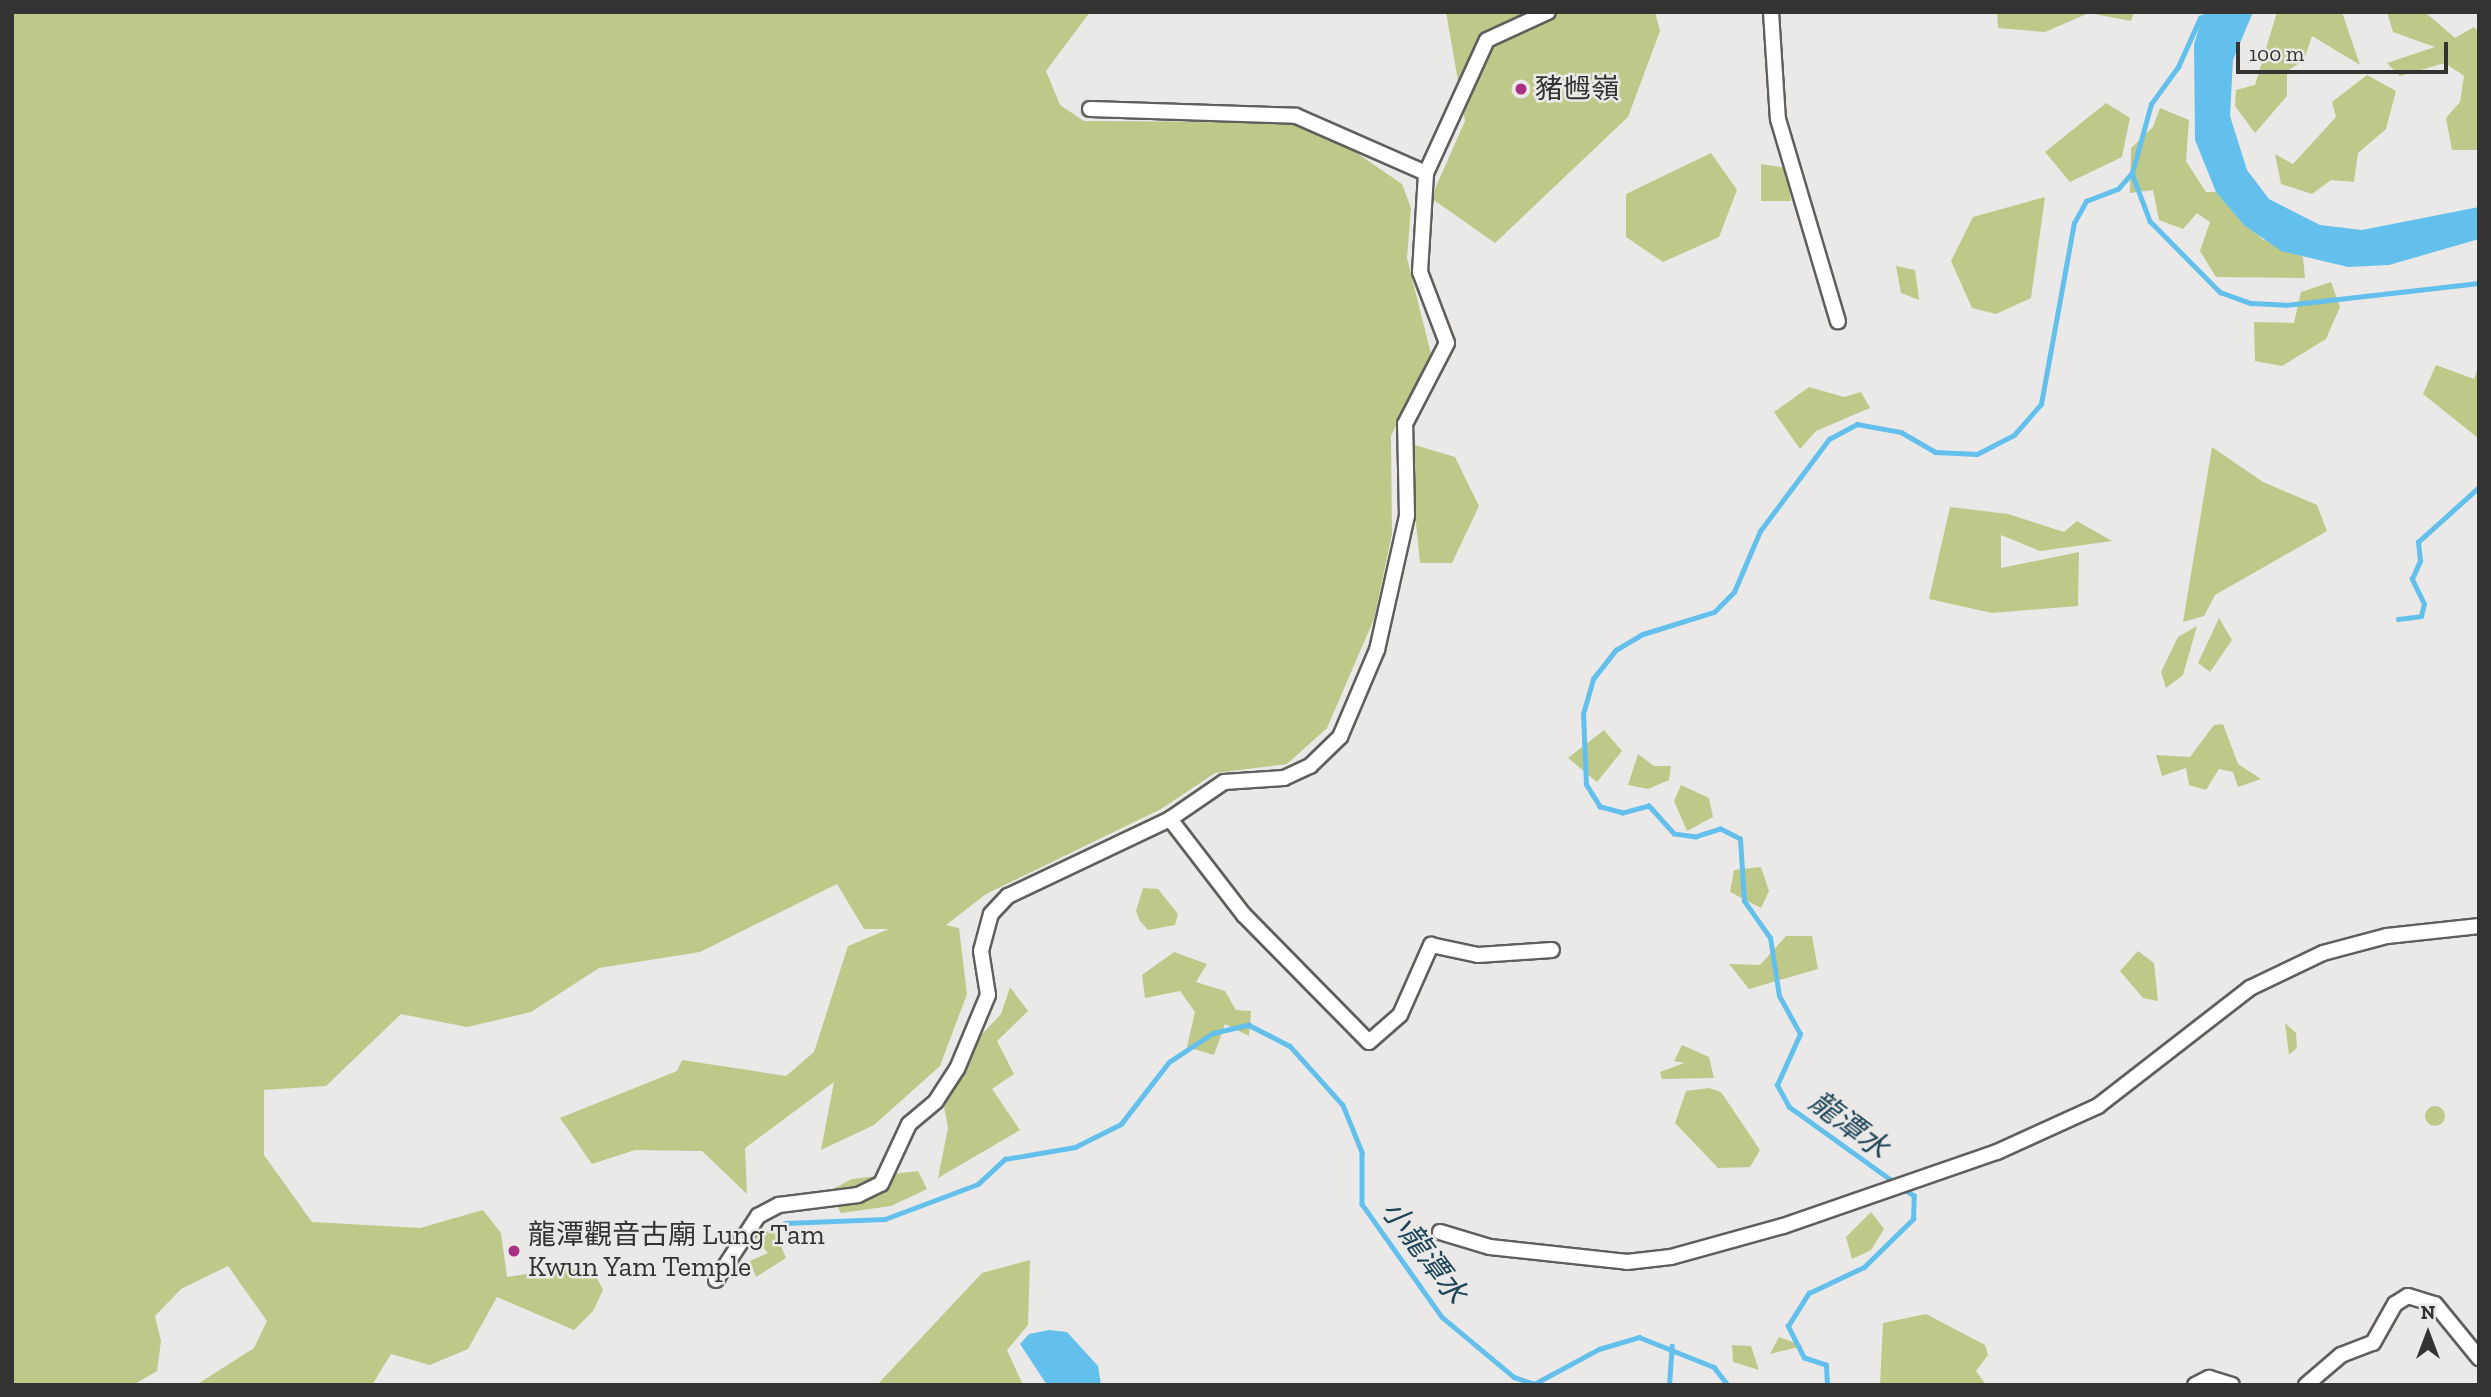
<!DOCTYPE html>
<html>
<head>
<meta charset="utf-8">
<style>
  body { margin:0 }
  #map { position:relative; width:2491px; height:1397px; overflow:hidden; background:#ebe9e7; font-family:"Zilla Slab","Noto Sans TC",serif }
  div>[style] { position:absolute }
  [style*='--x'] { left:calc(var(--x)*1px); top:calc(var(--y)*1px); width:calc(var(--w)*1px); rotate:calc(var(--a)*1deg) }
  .green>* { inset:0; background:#bec889 }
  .round { border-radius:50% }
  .water>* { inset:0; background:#63c0ec }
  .stream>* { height:4.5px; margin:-2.25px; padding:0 2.25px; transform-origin:2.25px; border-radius:2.25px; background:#63c0ec }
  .roads { filter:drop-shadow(2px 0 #605f5d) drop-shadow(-2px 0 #605f5d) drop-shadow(0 2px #605f5d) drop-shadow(0 -2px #605f5d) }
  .minor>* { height:14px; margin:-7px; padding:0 7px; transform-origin:7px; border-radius:7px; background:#fff }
  .dots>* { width:19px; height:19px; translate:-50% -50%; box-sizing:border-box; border:4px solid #ebe9e7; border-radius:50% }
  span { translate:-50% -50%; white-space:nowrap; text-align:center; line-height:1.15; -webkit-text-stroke:5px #ebe9e7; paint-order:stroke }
  .poi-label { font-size:28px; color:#343332 }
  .left { translate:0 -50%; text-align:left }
  .water-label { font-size:30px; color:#1d4558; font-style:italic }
  .frame { position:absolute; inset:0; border:14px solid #343332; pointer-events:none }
  .north { position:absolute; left:2393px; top:1299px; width:70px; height:70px; -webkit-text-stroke:5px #ebe9e7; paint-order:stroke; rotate:0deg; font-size:19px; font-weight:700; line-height:28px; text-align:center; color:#343332 }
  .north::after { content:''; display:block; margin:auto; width:24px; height:32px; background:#343332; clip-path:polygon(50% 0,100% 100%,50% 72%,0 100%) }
  .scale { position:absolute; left:2236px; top:42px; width:212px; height:32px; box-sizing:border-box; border:4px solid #343332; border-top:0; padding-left:9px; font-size:21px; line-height:24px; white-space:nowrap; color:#343332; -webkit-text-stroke:5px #ebe9e7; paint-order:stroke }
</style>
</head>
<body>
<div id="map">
  <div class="green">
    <div style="clip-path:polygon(12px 12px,1090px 12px,1046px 71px,1060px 105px,1084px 121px,1291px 122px,1348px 147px,1402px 184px,1411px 208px,1407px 258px,1431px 354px,1391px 436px,1392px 534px,1374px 619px,1327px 728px,1287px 764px,1215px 773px,1161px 809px,986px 894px,946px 925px,959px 928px,967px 994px,940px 1066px,874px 1125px,821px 1150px,834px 1082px,745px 1148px,747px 1194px,702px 1151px,635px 1150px,592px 1164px,560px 1118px,677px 1071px,682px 1060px,786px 1076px,814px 1052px,848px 946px,889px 929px,864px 929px,837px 884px,700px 952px,599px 968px,531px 1012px,467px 1027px,401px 1014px,326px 1086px,264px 1090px,264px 1155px,312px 1222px,420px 1228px,483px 1210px,501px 1233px,507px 1277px,570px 1268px,597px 1278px,603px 1290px,593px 1311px,574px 1330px,497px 1297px,468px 1349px,430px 1365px,391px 1354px,372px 1385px,196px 1385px,254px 1348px,267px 1321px,228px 1266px,181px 1289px,155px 1316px,161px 1341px,157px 1371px,133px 1385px,12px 1385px)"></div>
    <div style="clip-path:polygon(1446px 12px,1655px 12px,1660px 31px,1628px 117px,1495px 243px,1431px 198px,1465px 121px)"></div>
    <div style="clip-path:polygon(1997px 12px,2134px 12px,2131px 21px,2089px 13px,2045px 32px,1998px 28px)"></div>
    <div style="clip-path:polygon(2277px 12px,2342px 12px,2360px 65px,2312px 36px,2304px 60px,2287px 71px,2287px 96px,2255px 133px,2235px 106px,2236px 90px,2255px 85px)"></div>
    <div style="clip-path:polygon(2387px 12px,2425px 12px,2455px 38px,2474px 27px,2479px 33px,2479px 150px,2452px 150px,2446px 118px,2460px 102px,2464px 76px,2445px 63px,2400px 76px,2387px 63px,2435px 47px,2393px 32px)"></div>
    <div style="clip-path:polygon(2367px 75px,2396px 91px,2386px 129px,2358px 153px,2354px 182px,2331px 180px,2312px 194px,2281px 184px,2275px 154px,2293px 164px,2336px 117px,2332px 102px)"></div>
    <div style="clip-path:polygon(2106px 103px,2130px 118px,2122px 157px,2070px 182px,2045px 152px)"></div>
    <div style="clip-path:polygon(2160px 108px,2189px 120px,2186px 161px,2206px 192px,2216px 192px,2262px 239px,2303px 257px,2305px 278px,2216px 277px,2200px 251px,2210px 222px,2197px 213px,2183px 229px,2159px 220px,2153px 190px,2130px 193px,2131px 148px,2153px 127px)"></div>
    <div style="clip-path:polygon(1711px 153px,1737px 190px,1719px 237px,1663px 262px,1626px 237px,1626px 194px)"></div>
    <div style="clip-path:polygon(1761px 164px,1786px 168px,1791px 201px,1761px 201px)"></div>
    <div style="clip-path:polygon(2045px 197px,2031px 298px,1996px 314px,1972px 308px,1951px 261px,1973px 217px)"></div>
    <div style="clip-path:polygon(1896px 266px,1915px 270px,1919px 300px,1901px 293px)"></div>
    <div style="clip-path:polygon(2331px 282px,2340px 307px,2326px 339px,2282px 366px,2255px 361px,2254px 322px,2294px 323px,2301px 292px)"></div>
    <div style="clip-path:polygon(2436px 365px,2474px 379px,2479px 365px,2478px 438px,2423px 394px)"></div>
    <div style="clip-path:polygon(1809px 387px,1844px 397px,1861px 392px,1870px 408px,1816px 431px,1800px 449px,1774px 412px)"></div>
    <div style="clip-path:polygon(1408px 443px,1455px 457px,1479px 506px,1452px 563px,1420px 563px)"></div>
    <div style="clip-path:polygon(2212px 447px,2263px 482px,2317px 505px,2327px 531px,2215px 595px,2204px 616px,2183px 622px)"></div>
    <div style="clip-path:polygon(1950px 507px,2008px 514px,2064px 532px,2077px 521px,2112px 541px,2040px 551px,2001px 535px,2001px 568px,2079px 552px,2078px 606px,1992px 613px,1929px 599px)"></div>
    <div style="clip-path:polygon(2219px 618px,2232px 640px,2210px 672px,2198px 663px)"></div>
    <div style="clip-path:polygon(2197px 626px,2183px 675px,2166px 688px,2161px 672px,2178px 637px)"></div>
    <div style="clip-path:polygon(2223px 724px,2238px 764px,2261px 779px,2238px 787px,2233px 772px,2219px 769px,2206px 790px,2189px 785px,2186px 768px,2162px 776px,2156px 755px,2190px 757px,2214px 725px)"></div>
    <div style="clip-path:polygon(1604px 730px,1622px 751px,1597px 782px,1568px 758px)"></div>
    <div style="clip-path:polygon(1638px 754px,1654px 766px,1671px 766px,1669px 780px,1648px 789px,1628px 785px)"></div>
    <div style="clip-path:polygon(1681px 785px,1709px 798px,1713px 817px,1687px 831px,1674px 801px)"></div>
    <div style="clip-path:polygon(1761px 867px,1769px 891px,1761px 908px,1730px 892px,1734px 870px)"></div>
    <div style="clip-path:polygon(1143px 888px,1158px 889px,1178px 914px,1175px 925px,1148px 930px,1140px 921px,1136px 911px)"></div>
    <div style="clip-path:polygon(1786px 936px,1812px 936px,1818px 969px,1749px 989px,1729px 964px,1760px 965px)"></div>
    <div style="clip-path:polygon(2138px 951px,2154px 963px,2158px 1001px,2143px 998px,2120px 971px)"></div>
    <div style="clip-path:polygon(1174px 952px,1207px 964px,1196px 982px,1225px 991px,1236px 1010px,1251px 1011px,1249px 1036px,1225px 1024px,1214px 1055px,1187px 1047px,1195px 1012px,1180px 991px,1145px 998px,1142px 975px)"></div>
    <div style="clip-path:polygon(1010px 987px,1028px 1011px,997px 1041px,1014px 1074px,992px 1089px,1020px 1130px,938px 1178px,948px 1128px,939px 1080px,1001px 1014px)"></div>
    <div style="clip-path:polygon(2285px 1023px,2296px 1033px,2297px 1048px,2289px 1055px)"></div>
    <div style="clip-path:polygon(1682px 1045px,1709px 1057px,1714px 1078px,1662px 1079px,1660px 1072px,1684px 1063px,1674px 1061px)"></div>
    <div style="clip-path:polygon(1709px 1088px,1721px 1092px,1760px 1150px,1750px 1167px,1718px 1168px,1675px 1123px,1686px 1091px)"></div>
    <div class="round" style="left:2425px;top:1106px;width:20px;height:20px"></div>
    <div style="clip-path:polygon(918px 1171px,927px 1189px,891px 1206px,841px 1213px,829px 1191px,852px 1179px)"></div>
    <div style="clip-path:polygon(1871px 1212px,1884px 1229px,1871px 1250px,1852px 1259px,1846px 1237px)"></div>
    <div style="clip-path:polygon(774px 1230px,786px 1258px,756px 1277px,750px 1261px,768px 1253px,752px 1235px)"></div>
    <div style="clip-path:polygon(1030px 1260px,1028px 1325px,1007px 1350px,1023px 1385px,877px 1385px,982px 1273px)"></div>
    <div style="clip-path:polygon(1926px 1314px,1985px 1345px,1988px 1355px,1976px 1371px,1986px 1385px,1880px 1385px,1883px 1323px)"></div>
    <div style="clip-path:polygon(1779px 1337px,1803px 1346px,1770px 1354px)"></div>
    <div style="clip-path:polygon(1732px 1345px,1751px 1346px,1759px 1370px,1733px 1362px)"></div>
  </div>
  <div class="water">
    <div style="clip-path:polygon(2204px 12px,2253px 12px,2233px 60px,2230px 116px,2247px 170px,2269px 199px,2320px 225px,2362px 230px,2479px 207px,2479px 239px,2389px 265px,2348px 267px,2281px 251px,2244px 225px,2216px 192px,2195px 140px,2194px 44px)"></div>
    <div style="clip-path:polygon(1049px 1330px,1067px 1332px,1098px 1366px,1101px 1385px,1047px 1385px,1020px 1344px,1029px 1334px)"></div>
  </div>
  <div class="stream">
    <div style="--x:2132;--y:173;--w:51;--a:69.4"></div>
    <div style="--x:2150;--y:221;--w:100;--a:45.4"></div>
    <div style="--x:2220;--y:292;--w:33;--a:20"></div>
    <div style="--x:2251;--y:303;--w:35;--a:3"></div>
    <div style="--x:2286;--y:305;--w:194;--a:-6.5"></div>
    <div style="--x:2398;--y:619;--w:23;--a:-7"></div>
    <div style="--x:2421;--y:616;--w:12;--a:-76"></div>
    <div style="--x:2424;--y:604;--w:28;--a:-116"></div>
    <div style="--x:2412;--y:579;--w:20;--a:-66"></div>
    <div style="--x:2420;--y:561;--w:19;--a:-96"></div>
    <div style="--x:2418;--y:542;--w:82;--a:-42"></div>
    <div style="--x:1896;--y:1184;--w:132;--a:-144.3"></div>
    <div style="--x:1789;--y:1107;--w:25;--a:-119"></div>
    <div style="--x:1777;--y:1085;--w:56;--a:-65.7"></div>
    <div style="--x:1800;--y:1034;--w:43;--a:-118.9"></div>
    <div style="--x:1779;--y:996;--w:59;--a:-98.8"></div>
    <div style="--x:1770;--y:938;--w:45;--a:-125.1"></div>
    <div style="--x:1744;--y:901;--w:62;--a:-93.7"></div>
    <div style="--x:1740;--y:839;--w:22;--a:-153"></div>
    <div style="--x:1720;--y:829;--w:25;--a:162"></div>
    <div style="--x:1696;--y:837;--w:22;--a:-172"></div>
    <div style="--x:1674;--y:834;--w:38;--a:-132"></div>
    <div style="--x:1649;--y:806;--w:27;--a:165"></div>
    <div style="--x:1623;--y:813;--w:24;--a:-165"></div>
    <div style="--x:1600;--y:807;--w:26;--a:-122"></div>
    <div style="--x:1586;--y:785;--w:71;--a:-92.4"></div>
    <div style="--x:1583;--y:714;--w:36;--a:-74"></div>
    <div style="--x:1593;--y:679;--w:37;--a:-52"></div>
    <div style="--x:1616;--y:650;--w:31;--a:-31"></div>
    <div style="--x:1643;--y:634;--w:74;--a:-17.2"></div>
    <div style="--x:1714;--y:612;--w:28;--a:-45"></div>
    <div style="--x:1734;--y:592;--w:66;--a:-66.9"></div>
    <div style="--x:1760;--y:531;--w:115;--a:-53.1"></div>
    <div style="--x:1829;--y:439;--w:32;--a:-28"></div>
    <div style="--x:1857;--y:424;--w:45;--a:10.3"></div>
    <div style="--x:1901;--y:432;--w:39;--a:30"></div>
    <div style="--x:1935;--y:452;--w:42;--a:2.7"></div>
    <div style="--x:1977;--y:454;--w:42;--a:-27.2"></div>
    <div style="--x:2014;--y:435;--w:41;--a:-48.9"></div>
    <div style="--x:2041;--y:404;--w:184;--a:-79.7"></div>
    <div style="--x:2074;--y:223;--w:25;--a:-61"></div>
    <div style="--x:2086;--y:201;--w:34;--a:-21"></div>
    <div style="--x:2118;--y:189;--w:21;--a:-49"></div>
    <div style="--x:2132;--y:173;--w:72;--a:-74.6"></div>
    <div style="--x:2151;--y:104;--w:46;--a:-53.9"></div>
    <div style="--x:2178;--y:67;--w:54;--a:-65.8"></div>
    <div style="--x:2200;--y:18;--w:17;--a:-21"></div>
    <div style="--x:785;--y:1223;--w:100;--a:-2.3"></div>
    <div style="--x:885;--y:1219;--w:99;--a:-20.6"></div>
    <div style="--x:978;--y:1184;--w:37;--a:-43"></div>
    <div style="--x:1005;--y:1159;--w:71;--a:-9.7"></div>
    <div style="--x:1075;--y:1147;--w:51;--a:-26.6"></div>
    <div style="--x:1121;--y:1124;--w:78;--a:-52.3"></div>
    <div style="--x:1169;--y:1062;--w:53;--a:-33.4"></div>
    <div style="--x:1213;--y:1033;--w:37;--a:-13"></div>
    <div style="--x:1249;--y:1025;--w:46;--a:27.1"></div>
    <div style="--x:1290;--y:1046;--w:79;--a:48.1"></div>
    <div style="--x:1343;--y:1105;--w:51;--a:68"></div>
    <div style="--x:1362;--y:1152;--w:52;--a:90"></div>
    <div style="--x:1362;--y:1204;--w:138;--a:54.7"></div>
    <div style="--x:1442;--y:1317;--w:94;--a:39.8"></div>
    <div style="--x:1514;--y:1377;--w:21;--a:19"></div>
    <div style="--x:1534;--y:1384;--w:74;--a:-28.3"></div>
    <div style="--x:1599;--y:1349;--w:42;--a:-16.7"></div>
    <div style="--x:1639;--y:1337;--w:81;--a:21.8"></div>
    <div style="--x:1714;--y:1367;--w:23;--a:52"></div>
    <div style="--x:1669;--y:1385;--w:39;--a:-86"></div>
    <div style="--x:1827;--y:1385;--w:20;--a:-93"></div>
    <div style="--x:1826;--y:1365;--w:23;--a:-162"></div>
    <div style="--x:1804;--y:1358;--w:36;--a:-117"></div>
    <div style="--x:1788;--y:1326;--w:39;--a:-58"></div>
    <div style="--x:1809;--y:1293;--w:61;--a:-25.3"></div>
    <div style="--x:1864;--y:1267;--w:69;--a:-44.4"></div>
    <div style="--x:1913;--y:1219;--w:23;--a:-88"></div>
    <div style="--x:1914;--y:1196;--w:13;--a:-148"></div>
  </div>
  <div class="roads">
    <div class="minor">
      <div style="--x:1771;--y:12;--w:107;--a:86.3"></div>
      <div style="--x:1778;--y:119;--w:211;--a:73.5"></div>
      <div style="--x:1090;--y:109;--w:206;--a:1.9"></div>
      <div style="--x:1296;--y:116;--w:142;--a:23.7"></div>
      <div style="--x:1170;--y:819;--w:121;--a:52.4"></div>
      <div style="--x:1244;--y:915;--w:178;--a:45.5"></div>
      <div style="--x:1369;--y:1042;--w:41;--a:-41.1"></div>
      <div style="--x:1400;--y:1015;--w:77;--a:-66.1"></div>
      <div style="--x:1431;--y:945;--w:48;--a:12"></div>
      <div style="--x:1478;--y:955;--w:74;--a:-3.9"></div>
      <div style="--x:1440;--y:1232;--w:52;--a:16.7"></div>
      <div style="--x:1490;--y:1247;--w:138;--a:6.2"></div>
      <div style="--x:1627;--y:1262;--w:44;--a:-6.5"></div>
      <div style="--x:1671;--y:1257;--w:116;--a:-15.5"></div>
      <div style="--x:1783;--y:1226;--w:226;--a:-19.1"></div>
      <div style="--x:1997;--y:1152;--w:111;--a:-24.5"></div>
      <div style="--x:2098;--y:1106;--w:192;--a:-37.8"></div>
      <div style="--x:2250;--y:988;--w:81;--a:-25.6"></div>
      <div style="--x:2323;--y:953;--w:66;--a:-14.9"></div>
      <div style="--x:2387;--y:936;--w:93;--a:-6.2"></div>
      <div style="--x:716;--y:1280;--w:77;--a:-56.7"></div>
      <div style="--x:758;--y:1216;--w:24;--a:-28"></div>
      <div style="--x:779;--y:1205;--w:80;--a:-7.2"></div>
      <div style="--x:858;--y:1195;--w:25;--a:-26"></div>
      <div style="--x:881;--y:1184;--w:66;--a:-65"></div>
      <div style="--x:909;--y:1124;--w:35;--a:-40"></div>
      <div style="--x:936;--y:1101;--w:38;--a:-57"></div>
      <div style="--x:957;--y:1069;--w:80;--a:-67.3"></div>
      <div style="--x:988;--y:995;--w:45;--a:-99"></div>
      <div style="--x:981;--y:951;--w:38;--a:-75"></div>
      <div style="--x:991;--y:914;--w:25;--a:-47"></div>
      <div style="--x:1008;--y:896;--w:179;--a:-25.4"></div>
      <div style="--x:1170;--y:819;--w:65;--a:-34.4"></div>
      <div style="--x:1224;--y:782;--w:60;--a:-3.8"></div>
      <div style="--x:1284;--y:778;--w:29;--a:-25"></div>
      <div style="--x:1310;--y:766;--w:42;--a:-44"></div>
      <div style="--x:1340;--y:737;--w:95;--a:-67"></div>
      <div style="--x:1377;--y:650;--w:137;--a:-77.4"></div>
      <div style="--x:1407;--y:516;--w:92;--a:-91.2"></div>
      <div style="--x:1405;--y:424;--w:91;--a:-62.6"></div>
      <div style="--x:1447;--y:343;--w:76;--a:-110.8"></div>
      <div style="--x:1420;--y:272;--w:99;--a:-86.5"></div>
      <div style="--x:1426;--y:173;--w:146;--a:-65.4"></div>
      <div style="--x:1487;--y:40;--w:67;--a:-24.7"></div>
      <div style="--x:2195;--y:1385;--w:16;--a:-27"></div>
      <div style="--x:2209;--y:1378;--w:24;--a:17"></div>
      <div style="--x:2306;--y:1385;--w:46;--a:-40.6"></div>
      <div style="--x:2341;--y:1355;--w:34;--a:-21"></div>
      <div style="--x:2373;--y:1343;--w:45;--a:-60.6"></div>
      <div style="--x:2395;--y:1304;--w:15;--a:-32"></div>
      <div style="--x:2408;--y:1296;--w:28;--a:17"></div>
      <div style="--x:2435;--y:1304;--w:70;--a:50.8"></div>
    </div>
  </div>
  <div class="dots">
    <div style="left:1521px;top:89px;background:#a93084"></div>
    <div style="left:514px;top:1251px;background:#a93084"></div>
  </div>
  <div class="poi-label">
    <span class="left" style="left:1535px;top:89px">豬乸嶺</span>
    <span class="left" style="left:528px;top:1251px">龍潭觀音古廟 Lung Tam<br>Kwun Yam Temple</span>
  </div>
  <div class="water-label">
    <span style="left:1849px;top:1125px;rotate:37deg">龍潭水</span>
    <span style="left:1424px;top:1252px;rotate:53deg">小龍潭水</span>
  </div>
  <div class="frame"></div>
  <div class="north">N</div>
  <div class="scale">100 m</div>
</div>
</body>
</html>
